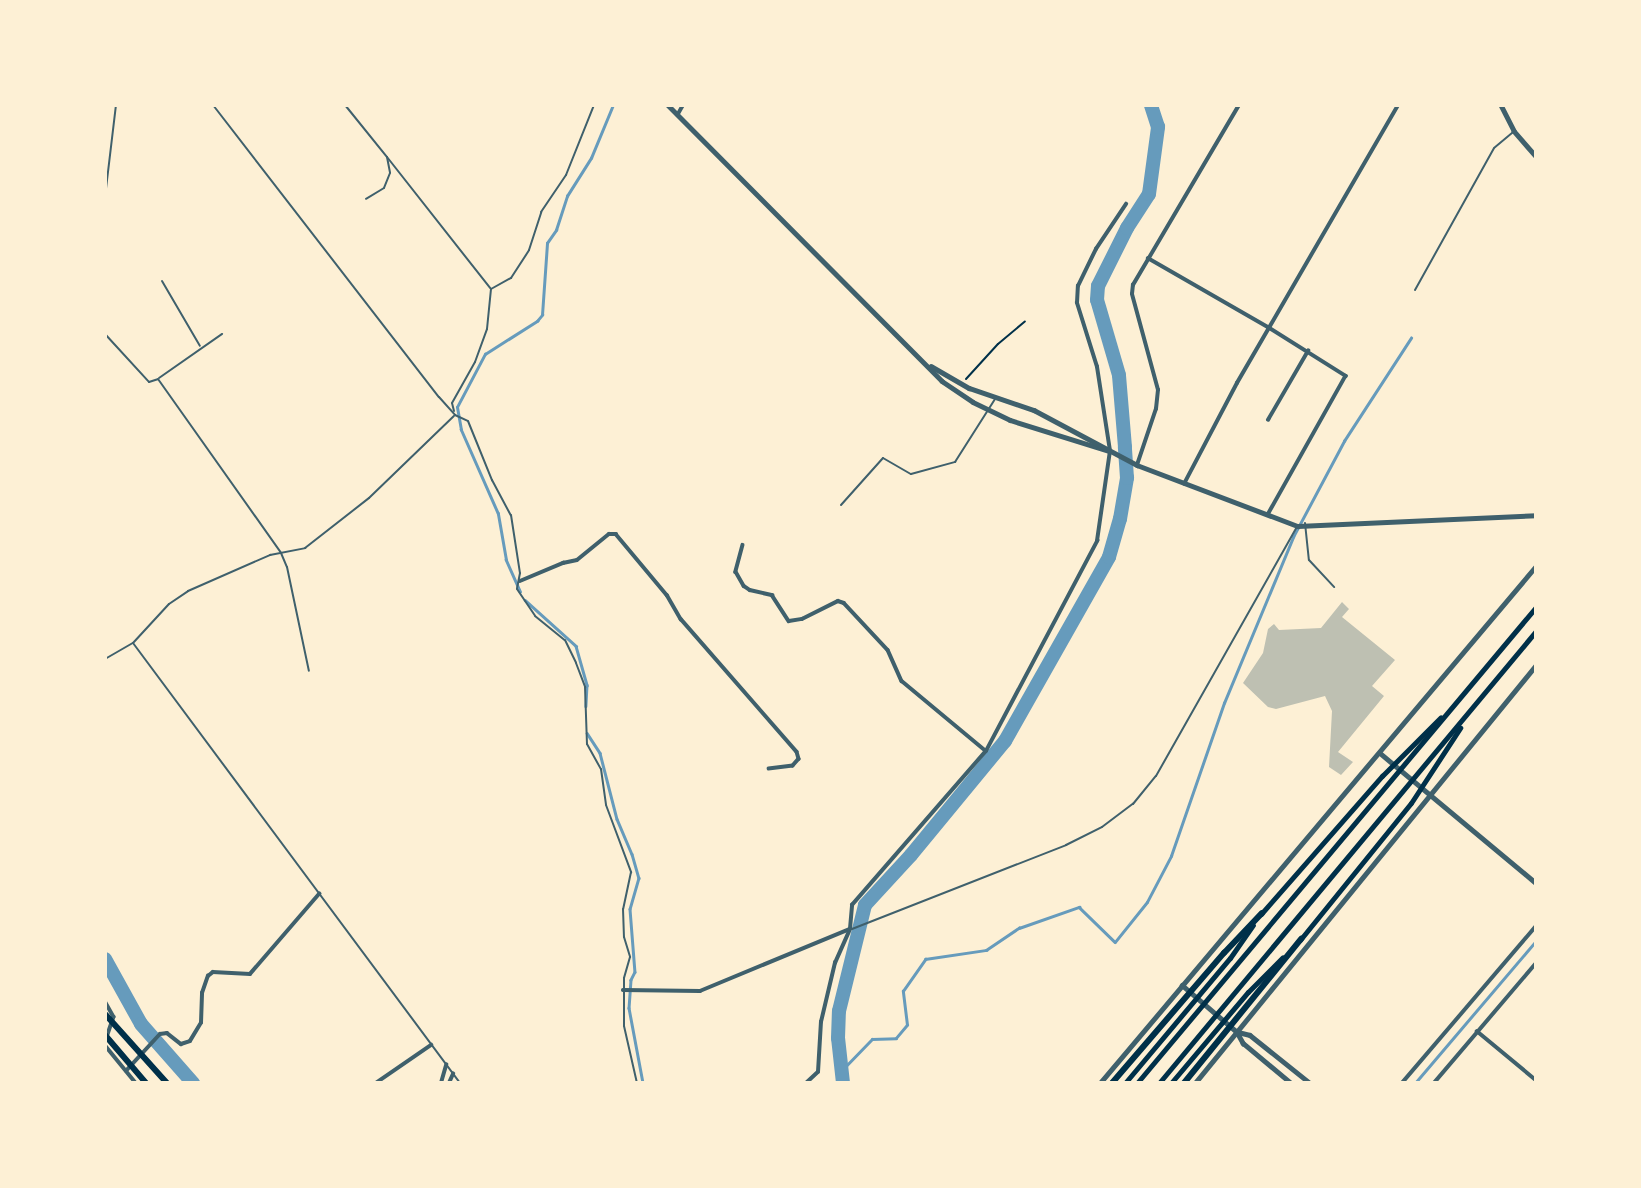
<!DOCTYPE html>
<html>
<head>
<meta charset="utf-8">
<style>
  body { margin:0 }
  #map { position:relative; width:1641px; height:1188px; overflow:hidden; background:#fdf0d5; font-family:Barlow,sans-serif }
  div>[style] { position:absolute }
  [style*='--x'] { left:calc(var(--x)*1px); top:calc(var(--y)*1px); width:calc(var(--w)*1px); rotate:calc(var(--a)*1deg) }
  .stream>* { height:2.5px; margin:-1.25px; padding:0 1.25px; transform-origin:1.25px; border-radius:1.25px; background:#669bbc }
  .river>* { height:14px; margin:-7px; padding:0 7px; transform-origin:7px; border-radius:7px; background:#669bbc }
  .building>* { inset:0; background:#bec0b2 }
  .path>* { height:2px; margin:-1px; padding:0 1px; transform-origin:1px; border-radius:1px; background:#003049 }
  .service>* { height:2px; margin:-1px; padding:0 1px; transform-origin:1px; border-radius:1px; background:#3f606c }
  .minor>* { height:3.5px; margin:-1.75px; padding:0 1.75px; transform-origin:1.75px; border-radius:1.75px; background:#3f606c }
  .tertiary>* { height:4.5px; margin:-2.25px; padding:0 2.25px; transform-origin:2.25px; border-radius:2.25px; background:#3f606c }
  .trunk>* { height:5px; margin:-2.5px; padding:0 2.5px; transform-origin:2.5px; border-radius:2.5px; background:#003049 }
  .motorway>* { height:6px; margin:-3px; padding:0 3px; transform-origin:3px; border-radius:3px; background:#003049 }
  span { translate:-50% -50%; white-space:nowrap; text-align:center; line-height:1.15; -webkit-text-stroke:5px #fdf0d5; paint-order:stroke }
  .frame { position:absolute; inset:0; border:107px solid #fdf0d5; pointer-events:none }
</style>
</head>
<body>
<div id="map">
  <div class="stream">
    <div style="--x:520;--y:592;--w:35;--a:-114"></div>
    <div style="--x:506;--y:560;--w:47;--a:-99.9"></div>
    <div style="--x:498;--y:514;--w:92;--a:-113.8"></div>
    <div style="--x:461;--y:430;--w:23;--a:-100"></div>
    <div style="--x:457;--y:407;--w:60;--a:-62.2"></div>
    <div style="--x:485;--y:354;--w:62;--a:-32.4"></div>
    <div style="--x:537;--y:321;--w:8;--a:-50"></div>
    <div style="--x:542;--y:315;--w:72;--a:-86"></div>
    <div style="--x:547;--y:243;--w:16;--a:-55"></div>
    <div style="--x:556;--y:230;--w:36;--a:-72"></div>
    <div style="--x:567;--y:196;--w:45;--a:-57.7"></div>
    <div style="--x:591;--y:158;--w:57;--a:-67.5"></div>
    <div style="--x:525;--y:600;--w:69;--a:42"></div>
    <div style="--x:576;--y:646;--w:41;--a:74.2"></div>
    <div style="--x:587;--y:685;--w:21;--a:93"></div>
    <div style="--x:587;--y:733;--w:24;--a:57"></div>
    <div style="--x:600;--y:753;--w:68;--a:75.6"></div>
    <div style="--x:617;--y:819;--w:38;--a:67"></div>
    <div style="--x:632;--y:854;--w:25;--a:74"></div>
    <div style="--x:639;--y:878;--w:32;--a:106"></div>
    <div style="--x:630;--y:909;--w:63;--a:85.5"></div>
    <div style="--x:635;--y:972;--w:9;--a:117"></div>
    <div style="--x:631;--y:980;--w:28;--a:94"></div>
    <div style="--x:629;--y:1008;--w:76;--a:79.4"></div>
    <div style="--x:842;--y:1070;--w:43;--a:-45.9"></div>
    <div style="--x:872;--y:1039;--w:24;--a:-2"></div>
    <div style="--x:896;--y:1038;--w:17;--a:-50"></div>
    <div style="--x:907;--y:1025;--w:34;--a:-97"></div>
    <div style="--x:903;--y:991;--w:39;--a:-55"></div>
    <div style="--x:925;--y:959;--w:62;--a:-8.4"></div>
    <div style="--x:986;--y:950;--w:40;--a:-34"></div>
    <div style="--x:1019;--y:928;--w:64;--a:-19.3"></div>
    <div style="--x:1079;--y:907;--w:50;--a:44.2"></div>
    <div style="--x:1115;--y:942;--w:51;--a:-51.3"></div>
    <div style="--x:1147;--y:902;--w:52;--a:-62.4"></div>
    <div style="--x:1171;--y:856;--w:162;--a:-70.9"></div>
    <div style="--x:1224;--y:703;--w:180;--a:-67.4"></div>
    <div style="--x:1293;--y:537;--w:109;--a:-62"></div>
    <div style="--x:1344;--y:441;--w:123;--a:-57"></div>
    <div style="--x:1415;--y:1083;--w:187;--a:-49.6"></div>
  </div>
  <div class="river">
    <div style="--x:105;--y:959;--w:74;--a:61"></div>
    <div style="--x:141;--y:1024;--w:79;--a:48.6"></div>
    <div style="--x:843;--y:1083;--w:45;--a:-96.3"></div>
    <div style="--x:838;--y:1038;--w:27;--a:-88"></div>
    <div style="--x:839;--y:1011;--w:109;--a:-76.2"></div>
    <div style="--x:865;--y:905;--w:68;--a:-47.4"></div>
    <div style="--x:911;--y:855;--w:148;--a:-50.5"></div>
    <div style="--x:1005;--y:741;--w:211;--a:-60.5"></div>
    <div style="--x:1109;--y:557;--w:40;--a:-74"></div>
    <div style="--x:1120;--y:519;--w:42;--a:-80.3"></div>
    <div style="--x:1127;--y:478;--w:31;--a:-94"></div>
    <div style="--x:1125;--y:447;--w:72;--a:-94.8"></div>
    <div style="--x:1119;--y:375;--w:78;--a:-106.3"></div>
    <div style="--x:1097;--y:300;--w:14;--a:-86"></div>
    <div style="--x:1098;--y:286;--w:65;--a:-63.4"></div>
    <div style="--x:1127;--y:228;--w:40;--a:-57.1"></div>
    <div style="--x:1149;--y:194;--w:68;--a:-82.3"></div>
    <div style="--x:1158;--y:127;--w:23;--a:-108"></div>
  </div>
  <div class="building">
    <div style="clip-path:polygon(1342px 602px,1349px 609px,1342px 617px,1395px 660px,1372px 686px,1384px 696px,1338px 752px,1353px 762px,1341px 775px,1329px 767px,1332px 711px,1325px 696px,1276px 709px,1268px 707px,1243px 683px,1263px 653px,1268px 629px,1274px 624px,1279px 630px,1321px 628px)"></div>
  </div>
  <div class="path">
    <div style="--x:966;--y:379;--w:47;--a:-47.6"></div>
    <div style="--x:998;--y:344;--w:35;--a:-40"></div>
  </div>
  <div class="service">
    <div style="--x:213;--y:105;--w:369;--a:52.3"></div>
    <div style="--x:439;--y:397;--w:24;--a:48"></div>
    <div style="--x:455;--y:415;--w:14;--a:25"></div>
    <div style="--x:468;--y:421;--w:64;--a:67.9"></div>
    <div style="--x:492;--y:480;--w:40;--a:62"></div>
    <div style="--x:511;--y:515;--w:59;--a:81.2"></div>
    <div style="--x:520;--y:573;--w:16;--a:101"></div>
    <div style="--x:517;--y:589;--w:32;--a:56"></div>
    <div style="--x:535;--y:616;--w:38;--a:39"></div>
    <div style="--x:565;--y:640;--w:25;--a:64"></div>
    <div style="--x:576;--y:663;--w:26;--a:69"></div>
    <div style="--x:585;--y:687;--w:57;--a:88"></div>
    <div style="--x:587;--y:744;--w:29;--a:61"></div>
    <div style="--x:601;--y:769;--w:36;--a:82"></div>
    <div style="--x:606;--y:805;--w:72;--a:69.5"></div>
    <div style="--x:631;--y:872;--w:38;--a:102"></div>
    <div style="--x:623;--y:909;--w:28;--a:88"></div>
    <div style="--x:624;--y:937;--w:21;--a:73"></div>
    <div style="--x:630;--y:957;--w:22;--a:106"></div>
    <div style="--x:624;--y:978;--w:48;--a:90"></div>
    <div style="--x:624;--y:1026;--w:58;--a:77.2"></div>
    <div style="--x:345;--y:105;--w:67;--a:51.1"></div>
    <div style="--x:387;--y:157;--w:16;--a:79"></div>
    <div style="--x:390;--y:173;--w:16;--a:112"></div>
    <div style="--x:384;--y:188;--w:21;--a:149"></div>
    <div style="--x:387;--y:157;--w:167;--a:51.8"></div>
    <div style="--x:105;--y:197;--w:93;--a:-83.2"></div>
    <div style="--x:162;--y:281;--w:75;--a:59.7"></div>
    <div style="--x:1415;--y:290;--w:162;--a:-60.9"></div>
    <div style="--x:1494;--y:148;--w:25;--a:-40"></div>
    <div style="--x:105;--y:334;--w:65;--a:47.5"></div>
    <div style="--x:149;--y:382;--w:9;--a:-18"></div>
    <div style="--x:158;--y:379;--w:213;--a:54.7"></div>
    <div style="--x:281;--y:553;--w:15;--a:67"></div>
    <div style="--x:287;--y:567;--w:106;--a:78.1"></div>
    <div style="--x:159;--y:378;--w:77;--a:-34.9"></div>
    <div style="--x:454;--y:411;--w:8;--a:-104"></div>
    <div style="--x:452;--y:403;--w:47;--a:-60.7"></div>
    <div style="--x:475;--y:362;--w:35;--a:-70"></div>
    <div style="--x:487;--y:329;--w:40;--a:-84.3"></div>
    <div style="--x:491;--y:289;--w:23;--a:-29"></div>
    <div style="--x:511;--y:278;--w:33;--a:-57"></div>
    <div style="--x:529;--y:250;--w:40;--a:-72"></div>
    <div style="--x:541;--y:212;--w:45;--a:-56"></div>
    <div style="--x:566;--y:175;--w:75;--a:-68.2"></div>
    <div style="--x:841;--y:505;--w:63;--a:-48.2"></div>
    <div style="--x:883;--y:458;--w:32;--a:30"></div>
    <div style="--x:911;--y:474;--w:46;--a:-15.3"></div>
    <div style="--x:955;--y:462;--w:75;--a:-57.6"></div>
    <div style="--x:1305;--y:523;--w:37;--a:84"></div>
    <div style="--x:1309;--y:560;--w:37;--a:47"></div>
    <div style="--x:133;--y:643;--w:548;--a:53.38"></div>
    <div style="--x:105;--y:659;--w:32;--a:-30"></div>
    <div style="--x:133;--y:643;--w:53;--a:-47.3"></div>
    <div style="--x:169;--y:604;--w:23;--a:-34"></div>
    <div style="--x:188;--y:591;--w:90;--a:-23.7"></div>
    <div style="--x:270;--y:555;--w:36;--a:-11"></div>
    <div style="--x:305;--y:548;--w:81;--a:-38"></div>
    <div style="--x:369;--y:498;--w:118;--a:-44"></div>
    <div style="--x:852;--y:929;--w:230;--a:-21.4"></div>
    <div style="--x:1066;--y:845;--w:40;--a:-26.6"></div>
    <div style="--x:1102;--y:827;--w:39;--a:-37"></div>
    <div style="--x:1133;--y:804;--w:36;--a:-51"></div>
    <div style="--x:1156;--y:776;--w:286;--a:-60.5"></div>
  </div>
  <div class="minor">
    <div style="--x:678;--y:114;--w:10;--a:-61"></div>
    <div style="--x:1148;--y:258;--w:138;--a:29.9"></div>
    <div style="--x:1268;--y:327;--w:92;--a:32.1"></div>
    <div style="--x:1346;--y:376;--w:159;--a:119.3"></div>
    <div style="--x:1268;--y:420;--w:80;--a:-59.9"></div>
    <div style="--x:1137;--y:465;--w:59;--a:-71.3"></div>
    <div style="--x:1156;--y:409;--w:19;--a:-84"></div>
    <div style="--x:1158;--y:390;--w:99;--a:-105.2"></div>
    <div style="--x:1132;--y:294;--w:9;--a:-84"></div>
    <div style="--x:1133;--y:285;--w:209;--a:-59.5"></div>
    <div style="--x:1184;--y:484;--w:114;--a:-62.3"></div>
    <div style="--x:1237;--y:383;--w:321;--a:-59.9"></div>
    <div style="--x:743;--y:545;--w:28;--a:105"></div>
    <div style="--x:736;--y:572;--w:16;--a:60"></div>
    <div style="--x:744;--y:586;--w:7;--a:34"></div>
    <div style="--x:750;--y:590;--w:23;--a:13"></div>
    <div style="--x:772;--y:595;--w:31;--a:57"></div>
    <div style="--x:789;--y:621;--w:13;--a:-9"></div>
    <div style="--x:802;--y:619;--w:40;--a:-26.6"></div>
    <div style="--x:838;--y:601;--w:6;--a:18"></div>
    <div style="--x:844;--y:603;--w:64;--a:46.9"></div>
    <div style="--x:888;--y:650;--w:34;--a:66"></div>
    <div style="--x:902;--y:681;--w:109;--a:39.8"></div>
    <div style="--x:520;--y:581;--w:47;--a:-22.7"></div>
    <div style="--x:563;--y:563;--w:14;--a:-12"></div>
    <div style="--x:577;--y:560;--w:41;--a:-39.1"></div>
    <div style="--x:609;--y:534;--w:7;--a:0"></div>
    <div style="--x:616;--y:534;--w:80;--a:50.1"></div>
    <div style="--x:667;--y:595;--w:28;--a:60"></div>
    <div style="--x:681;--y:619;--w:176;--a:48.9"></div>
    <div style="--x:797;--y:752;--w:7;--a:74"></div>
    <div style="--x:799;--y:759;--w:9;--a:131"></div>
    <div style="--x:793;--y:766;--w:24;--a:173"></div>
    <div style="--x:850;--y:929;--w:24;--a:-85"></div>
    <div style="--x:852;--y:905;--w:204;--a:-49"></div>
    <div style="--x:986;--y:751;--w:238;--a:-62.1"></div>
    <div style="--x:1097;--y:541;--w:91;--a:-81.8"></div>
    <div style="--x:1110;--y:451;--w:85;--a:-98.8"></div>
    <div style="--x:1097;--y:367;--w:67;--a:-107.4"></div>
    <div style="--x:1077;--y:303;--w:17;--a:-87"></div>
    <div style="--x:1078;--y:286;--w:41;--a:-64.1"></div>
    <div style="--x:1096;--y:249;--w:54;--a:-56.3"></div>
    <div style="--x:623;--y:990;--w:77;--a:0.7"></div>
    <div style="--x:700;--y:991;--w:162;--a:-22.5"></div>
    <div style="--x:105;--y:1001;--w:18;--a:61"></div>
    <div style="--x:114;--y:1017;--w:21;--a:109"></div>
    <div style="--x:1477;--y:1031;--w:77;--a:39.7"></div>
    <div style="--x:105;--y:1045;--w:49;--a:50.8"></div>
    <div style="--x:126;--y:1071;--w:50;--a:-47.4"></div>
    <div style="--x:160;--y:1034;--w:7;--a:-8"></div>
    <div style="--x:167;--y:1033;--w:18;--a:38"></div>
    <div style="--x:181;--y:1044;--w:9;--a:-18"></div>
    <div style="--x:190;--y:1041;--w:21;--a:-59"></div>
    <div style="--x:201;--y:1023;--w:30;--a:-88"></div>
    <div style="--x:202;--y:993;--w:18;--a:-71"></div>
    <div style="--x:208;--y:976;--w:6;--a:-39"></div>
    <div style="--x:213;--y:972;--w:37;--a:3"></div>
    <div style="--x:250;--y:974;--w:106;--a:-49.2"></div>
    <div style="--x:376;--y:1083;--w:67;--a:-34.6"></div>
    <div style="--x:441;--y:1083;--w:19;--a:-74"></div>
    <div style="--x:449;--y:1083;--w:10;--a:-66"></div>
    <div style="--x:806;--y:1083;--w:16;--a:-43"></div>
    <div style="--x:818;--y:1072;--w:50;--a:-86.6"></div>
    <div style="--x:821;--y:1022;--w:61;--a:-76.7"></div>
    <div style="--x:835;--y:963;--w:35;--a:-66"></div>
    <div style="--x:1402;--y:1083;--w:206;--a:-49.5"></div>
    <div style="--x:1434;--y:1083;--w:157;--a:-49.6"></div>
  </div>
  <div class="tertiary">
    <div style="--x:668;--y:105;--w:389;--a:45.2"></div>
    <div style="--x:942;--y:381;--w:37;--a:34"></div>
    <div style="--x:973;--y:402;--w:41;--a:25.9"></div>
    <div style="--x:1010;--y:420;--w:104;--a:17.4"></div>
    <div style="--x:1501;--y:105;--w:29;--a:63"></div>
    <div style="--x:1514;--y:131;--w:33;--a:49"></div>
    <div style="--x:931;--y:366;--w:44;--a:30.1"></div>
    <div style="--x:969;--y:388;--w:69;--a:18.7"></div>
    <div style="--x:1034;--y:410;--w:117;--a:28.1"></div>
    <div style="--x:1137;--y:465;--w:172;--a:20.8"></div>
    <div style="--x:1298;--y:526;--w:238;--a:-2.6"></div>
    <div style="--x:1380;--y:753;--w:203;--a:39.8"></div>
    <div style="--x:1182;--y:985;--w:72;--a:40.5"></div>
    <div style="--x:1237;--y:1032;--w:13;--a:61"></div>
    <div style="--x:1243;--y:1043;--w:62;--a:39.8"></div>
    <div style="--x:1238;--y:1032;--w:12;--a:14"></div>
    <div style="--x:1250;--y:1035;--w:77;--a:38.7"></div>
    <div style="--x:1100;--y:1083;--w:676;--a:-49.86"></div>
    <div style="--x:1195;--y:1083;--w:539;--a:-50.79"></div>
  </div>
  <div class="trunk">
    <div style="--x:1261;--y:914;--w:184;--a:-48.8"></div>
    <div style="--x:1382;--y:776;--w:83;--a:-45"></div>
    <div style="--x:1300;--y:940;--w:176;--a:-51"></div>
    <div style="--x:1411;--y:803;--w:90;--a:-56.8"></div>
    <div style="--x:1125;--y:1083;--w:163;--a:-50"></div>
    <div style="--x:1230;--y:958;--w:40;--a:-55.1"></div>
    <div style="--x:1137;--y:1083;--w:621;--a:-50.03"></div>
    <div style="--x:1159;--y:1083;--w:589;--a:-50.17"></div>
    <div style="--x:1171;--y:1083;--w:119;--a:-49.8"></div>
    <div style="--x:1248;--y:992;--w:49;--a:-45"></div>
  </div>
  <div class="motorway">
    <div style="--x:105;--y:1014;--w:93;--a:48.1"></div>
    <div style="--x:105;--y:1035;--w:63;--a:49.5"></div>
    <div style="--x:1112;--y:1083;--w:172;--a:-49.3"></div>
    <div style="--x:1224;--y:953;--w:55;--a:-46.5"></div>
    <div style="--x:1184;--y:1083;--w:186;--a:-50.9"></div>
  </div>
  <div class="frame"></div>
</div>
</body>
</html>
